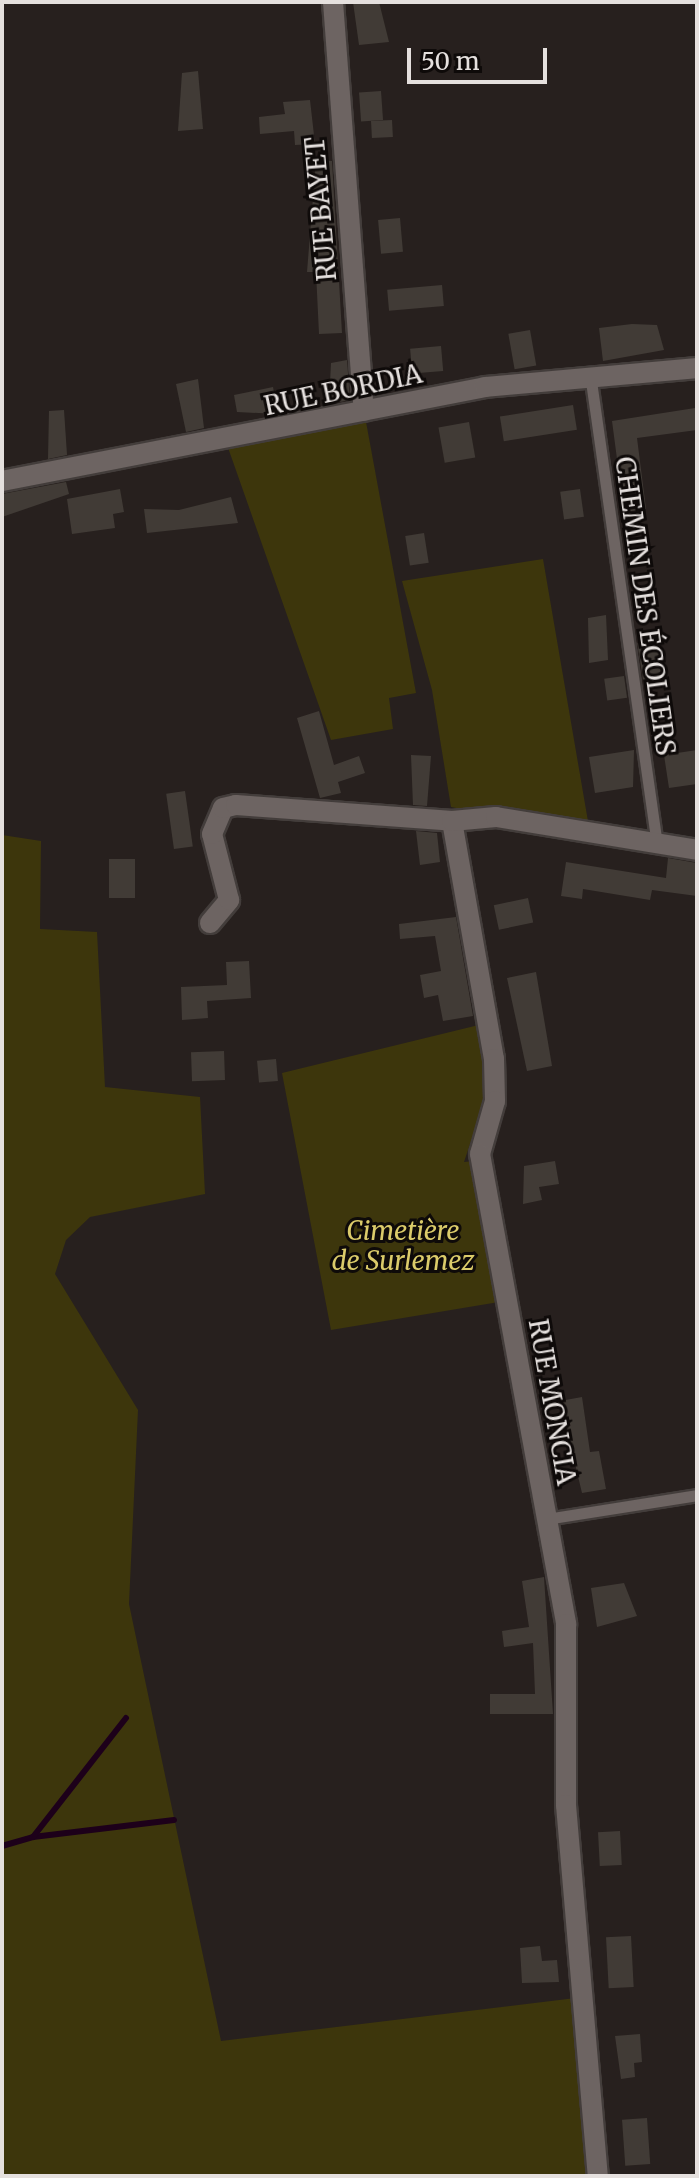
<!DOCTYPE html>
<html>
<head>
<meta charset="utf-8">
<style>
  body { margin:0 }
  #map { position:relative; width:699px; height:2178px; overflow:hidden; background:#27201e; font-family:Merriweather,serif }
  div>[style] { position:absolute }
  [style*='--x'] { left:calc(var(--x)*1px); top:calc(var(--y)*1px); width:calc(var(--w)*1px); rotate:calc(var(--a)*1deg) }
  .green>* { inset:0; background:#3d360c }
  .stream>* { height:6px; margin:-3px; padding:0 3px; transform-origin:3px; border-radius:3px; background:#1d001a }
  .building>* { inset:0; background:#413b36; transform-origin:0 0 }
  .roads { filter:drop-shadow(2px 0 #433d3b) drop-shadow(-2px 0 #433d3b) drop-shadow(0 2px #433d3b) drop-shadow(0 -2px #433d3b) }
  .lane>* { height:11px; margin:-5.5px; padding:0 5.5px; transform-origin:5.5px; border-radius:5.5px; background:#6d6462 }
  .street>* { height:20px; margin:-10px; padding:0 10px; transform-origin:10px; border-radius:10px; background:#6d6462 }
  span { translate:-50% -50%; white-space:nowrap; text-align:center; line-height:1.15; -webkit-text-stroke:6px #0e0a09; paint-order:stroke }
  .street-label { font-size:26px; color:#e5e0de }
  .park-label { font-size:26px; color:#dbcb6a; font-style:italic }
  .frame { position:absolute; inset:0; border:4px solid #e5e0de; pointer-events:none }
  .scale { position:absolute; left:407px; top:48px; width:140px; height:36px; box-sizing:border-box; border:4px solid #e5e0de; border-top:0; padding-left:10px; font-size:24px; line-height:28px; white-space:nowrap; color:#e5e0de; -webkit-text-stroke:6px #0e0a09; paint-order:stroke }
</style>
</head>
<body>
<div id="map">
  <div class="green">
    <div style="clip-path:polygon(364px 411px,416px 693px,389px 698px,393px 729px,331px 740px,226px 442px)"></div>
    <div style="clip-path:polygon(543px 559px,590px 833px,451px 807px,432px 690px,402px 581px)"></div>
    <div style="clip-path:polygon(2px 835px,41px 841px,40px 929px,97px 932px,105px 1087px,200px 1097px,205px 1194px,90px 1217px,66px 1240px,55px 1274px,138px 1410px,129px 1604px,221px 2041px,584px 1997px,598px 2176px,2px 2176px)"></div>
    <div style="clip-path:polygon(487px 1023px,485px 1099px,464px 1162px,474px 1161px,499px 1302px,331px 1330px,282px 1073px)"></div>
  </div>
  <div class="stream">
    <div style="--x:33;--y:1837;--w:142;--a:-6.9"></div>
    <div style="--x:2;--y:1846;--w:32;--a:-16"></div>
    <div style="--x:33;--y:1837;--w:151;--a:-52"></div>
  </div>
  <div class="building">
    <div style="clip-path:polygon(353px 2px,379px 2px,389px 42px,359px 45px)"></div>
    <div style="clip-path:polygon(198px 71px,203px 129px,178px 131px,182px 73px)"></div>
    <div style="left:381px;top:91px;width:29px;height:22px;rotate:86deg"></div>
    <div style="clip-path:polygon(310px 100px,315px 144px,295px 145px,294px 131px,260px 134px,259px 117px,285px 114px,283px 102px)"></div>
    <div style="left:392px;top:120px;width:17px;height:21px;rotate:87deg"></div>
    <div style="clip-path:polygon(316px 160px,332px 161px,342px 333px,319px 334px,316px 272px,307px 272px)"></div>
    <div style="left:400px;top:218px;width:34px;height:22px;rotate:85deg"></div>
    <div style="left:442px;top:285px;width:21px;height:55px;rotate:85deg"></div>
    <div style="clip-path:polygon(632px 324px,657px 325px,664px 350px,603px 361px,599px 328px)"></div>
    <div style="left:530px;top:330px;width:36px;height:22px;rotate:80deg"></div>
    <div style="left:441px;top:346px;width:25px;height:31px;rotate:85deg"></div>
    <div style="clip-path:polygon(347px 360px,350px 400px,329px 404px,331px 363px)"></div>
    <div style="clip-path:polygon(198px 379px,204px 428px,186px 432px,176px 384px)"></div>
    <div style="clip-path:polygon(273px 387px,278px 414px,237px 412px,234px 395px)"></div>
    <div style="left:573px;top:405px;width:25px;height:74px;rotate:81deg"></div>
    <div style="clip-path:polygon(695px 408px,697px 430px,637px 438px,646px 509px,624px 512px,612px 421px)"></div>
    <div style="clip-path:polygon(64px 410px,67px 455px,48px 459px,49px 411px)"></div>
    <div style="left:469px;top:422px;width:36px;height:31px;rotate:80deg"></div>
    <div style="clip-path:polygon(66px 482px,69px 494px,2px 517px,2px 494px)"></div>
    <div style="clip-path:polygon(120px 489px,124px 512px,113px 514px,115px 528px,72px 534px,67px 499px)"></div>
    <div style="left:580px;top:489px;width:28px;height:20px;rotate:82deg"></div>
    <div style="clip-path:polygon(231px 497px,238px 523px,147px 533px,144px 509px,179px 510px)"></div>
    <div style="left:424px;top:533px;width:30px;height:19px;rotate:81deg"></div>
    <div style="clip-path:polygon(606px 615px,608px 660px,589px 663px,588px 618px)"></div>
    <div style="left:658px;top:640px;width:37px;height:21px;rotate:81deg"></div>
    <div style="left:624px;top:676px;width:22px;height:20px;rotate:82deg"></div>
    <div style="clip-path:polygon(319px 711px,334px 765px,359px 756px,365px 773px,338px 782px,341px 793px,320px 798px,297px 718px)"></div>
    <div style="clip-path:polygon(634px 750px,633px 787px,595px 793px,589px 757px)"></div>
    <div style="clip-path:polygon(697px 750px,697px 784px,669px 788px,664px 755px)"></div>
    <div style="clip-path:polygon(411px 755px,431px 756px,427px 806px,413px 805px)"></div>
    <div style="left:185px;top:791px;width:56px;height:19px;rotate:82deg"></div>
    <div style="clip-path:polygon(416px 831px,437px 833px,440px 862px,420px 865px)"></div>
    <div style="clip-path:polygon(668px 858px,697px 863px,697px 896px,652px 890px,650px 900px,583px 889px,582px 899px,561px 896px,566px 862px,666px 878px)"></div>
    <div style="left:109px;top:859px;width:26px;height:39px"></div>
    <div style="left:528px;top:898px;width:25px;height:35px;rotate:78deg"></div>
    <div style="clip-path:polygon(456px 917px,473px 1016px,443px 1021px,438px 995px,424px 998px,420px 975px,441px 971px,435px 936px,400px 939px,399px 924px)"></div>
    <div style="clip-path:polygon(249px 961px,251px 998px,207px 1001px,208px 1018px,182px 1020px,181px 987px,227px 985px,226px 962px)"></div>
    <div style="clip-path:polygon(536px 972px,552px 1066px,527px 1071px,507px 978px)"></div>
    <div style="left:224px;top:1051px;width:29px;height:33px;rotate:88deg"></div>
    <div style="left:276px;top:1059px;width:22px;height:19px;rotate:85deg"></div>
    <div style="clip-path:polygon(555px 1161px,559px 1184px,539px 1187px,542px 1200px,523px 1204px,524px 1166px)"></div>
    <div style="clip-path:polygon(582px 1397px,590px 1452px,599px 1451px,606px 1489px,582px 1493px,560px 1401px)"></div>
    <div style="clip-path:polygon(544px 1577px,553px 1714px,490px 1714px,490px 1694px,535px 1694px,533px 1643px,504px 1647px,502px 1631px,529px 1627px,522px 1581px)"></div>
    <div style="clip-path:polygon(624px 1583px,637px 1616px,597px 1627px,591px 1588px)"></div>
    <div style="left:620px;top:1831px;width:34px;height:22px;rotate:87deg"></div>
    <div style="left:631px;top:1936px;width:51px;height:25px;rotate:87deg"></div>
    <div style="clip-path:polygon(540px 1946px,542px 1961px,557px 1960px,559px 1982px,522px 1983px,520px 1948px)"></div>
    <div style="clip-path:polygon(640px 2034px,642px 2062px,634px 2063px,635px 2077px,621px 2079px,615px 2036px)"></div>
    <div style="left:647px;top:2118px;width:46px;height:25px;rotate:86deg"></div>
  </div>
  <div class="roads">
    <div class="lane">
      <div style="--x:590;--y:374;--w:475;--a:81.9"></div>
      <div style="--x:546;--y:1519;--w:153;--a:-9"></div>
    </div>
    <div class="street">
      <div style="--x:333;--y:2;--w:410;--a:85.7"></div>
      <div style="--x:2;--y:481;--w:492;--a:-11"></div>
      <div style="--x:485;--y:387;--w:213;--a:-5.1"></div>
      <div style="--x:452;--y:821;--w:242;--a:80"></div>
      <div style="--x:494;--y:1059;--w:42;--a:88.6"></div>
      <div style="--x:495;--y:1101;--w:55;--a:105.8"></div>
      <div style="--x:480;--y:1154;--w:478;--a:79.6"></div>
      <div style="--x:566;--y:1624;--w:181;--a:90"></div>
      <div style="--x:566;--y:1805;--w:372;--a:85.1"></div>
      <div style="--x:210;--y:923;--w:30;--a:-50"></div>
      <div style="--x:229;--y:900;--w:68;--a:-104.4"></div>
      <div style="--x:212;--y:834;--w:28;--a:-67"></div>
      <div style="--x:223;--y:808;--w:13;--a:-13"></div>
      <div style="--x:236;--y:805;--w:217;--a:4.2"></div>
      <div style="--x:452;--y:821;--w:44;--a:-5.2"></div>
      <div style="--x:496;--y:817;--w:204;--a:9.3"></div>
    </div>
  </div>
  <div class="street-label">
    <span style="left:321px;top:209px;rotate:-95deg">RUE BAYET</span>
    <span style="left:343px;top:390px;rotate:-12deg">RUE BORDIA</span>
    <span style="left:645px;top:606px;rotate:82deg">CHEMIN DES ÉCOLIERS</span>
    <span style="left:552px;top:1402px;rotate:80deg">RUE MONCIA</span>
  </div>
  <div class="park-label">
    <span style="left:403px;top:1246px">Cimetière<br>de Surlemez</span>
  </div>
  <div class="frame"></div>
  <div class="scale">50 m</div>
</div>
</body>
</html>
